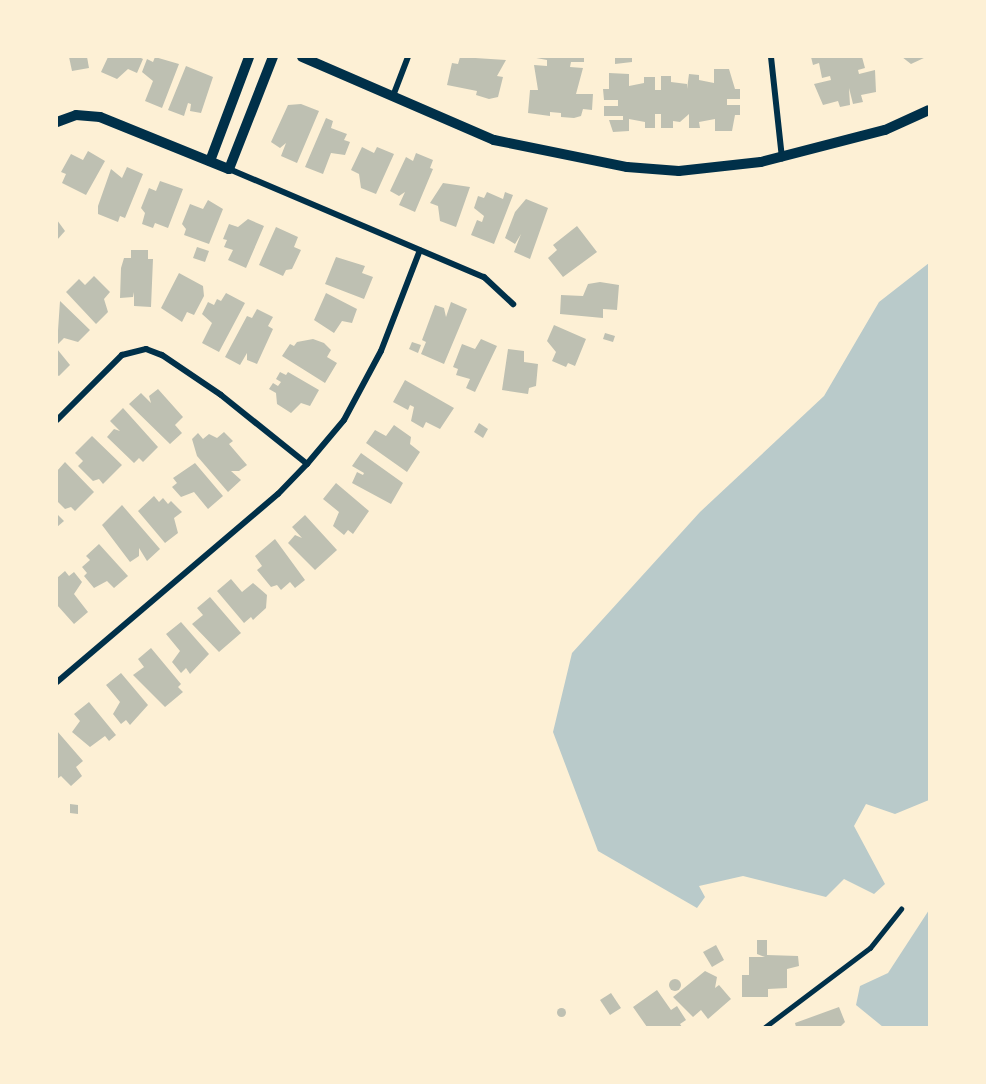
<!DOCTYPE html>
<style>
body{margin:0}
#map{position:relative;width:986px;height:1084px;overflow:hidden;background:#fdf0d5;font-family:Georgia,serif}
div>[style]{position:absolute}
.green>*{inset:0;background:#b9caca}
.building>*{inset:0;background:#bec0b2}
.round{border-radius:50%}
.service>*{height:4.5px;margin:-2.25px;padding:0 2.25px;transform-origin:2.25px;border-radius:2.25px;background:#003049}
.minor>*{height:6px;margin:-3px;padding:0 3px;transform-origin:3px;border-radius:3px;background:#003049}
.tertiary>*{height:10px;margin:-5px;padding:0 5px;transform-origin:5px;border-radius:5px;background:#003049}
span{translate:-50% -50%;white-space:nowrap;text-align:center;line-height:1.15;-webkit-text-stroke:6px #fdf0d5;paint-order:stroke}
.frame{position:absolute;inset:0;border:58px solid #fdf0d5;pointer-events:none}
</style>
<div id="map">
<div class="green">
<div style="clip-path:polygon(929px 263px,929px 800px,895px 814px,866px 804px,854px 826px,885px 884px,874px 894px,844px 879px,826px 897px,743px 876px,699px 886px,705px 897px,697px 908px,598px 851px,553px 732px,572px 653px,700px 512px,824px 396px,879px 302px)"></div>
<div style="clip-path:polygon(929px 910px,929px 1027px,883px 1027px,856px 1005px,860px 986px,888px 973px)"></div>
</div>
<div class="building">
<div style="clip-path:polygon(69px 57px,87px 57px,89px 68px,72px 71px)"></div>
<div style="clip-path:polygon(108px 57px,139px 57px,143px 59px,137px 73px,128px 69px,117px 79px,101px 72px)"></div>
<div style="clip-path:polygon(155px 57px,179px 64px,162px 108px,145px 101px,153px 81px,142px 72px,147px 59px,153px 62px)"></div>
<div style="clip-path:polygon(460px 57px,506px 60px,497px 76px,503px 77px,498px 97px,489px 99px,476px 95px,477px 91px,447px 85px,452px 63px,458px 64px)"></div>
<div style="clip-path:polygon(531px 57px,584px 57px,584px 62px,571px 62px,570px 67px,583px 68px,576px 94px,593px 94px,592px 110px,583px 109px,581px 116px,574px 118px,561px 117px,561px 113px,550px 112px,550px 116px,528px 113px,530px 90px,538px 90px,534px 65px,547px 66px,547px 60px)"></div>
<div style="clip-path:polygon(615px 57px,632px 57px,632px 62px,615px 64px)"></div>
<div style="clip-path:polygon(811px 57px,862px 57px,865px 68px,858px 70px,859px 74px,875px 70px,876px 92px,861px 95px,863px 102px,853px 104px,849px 88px,850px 105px,840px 107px,838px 101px,823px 105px,814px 84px,831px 80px,830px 76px,822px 78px,819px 63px,813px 65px)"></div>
<div style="clip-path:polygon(902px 57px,926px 57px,911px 64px)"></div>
<div style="clip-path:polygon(186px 66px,213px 77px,201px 113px,190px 111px,191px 104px,188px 103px,184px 116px,168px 110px)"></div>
<div style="clip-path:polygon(714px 69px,729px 69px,735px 89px,740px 89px,740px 99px,727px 99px,727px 105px,740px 105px,740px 115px,735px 115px,732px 131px,715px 131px,715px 119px,699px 122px,700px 128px,689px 128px,689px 114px,680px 122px,673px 121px,673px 128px,661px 128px,661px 114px,655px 114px,655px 128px,645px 128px,645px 122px,629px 119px,629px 131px,613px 132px,609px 120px,623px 120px,623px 116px,604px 116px,604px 106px,618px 106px,618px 100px,604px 100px,603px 89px,609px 89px,609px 73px,629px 74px,629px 86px,644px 83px,644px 77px,655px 77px,655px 90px,661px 90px,661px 76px,671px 76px,671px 82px,687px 84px,687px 89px,689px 74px,699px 75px,699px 80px,714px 83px)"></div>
<div style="clip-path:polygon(301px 104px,319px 111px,297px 163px,281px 156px,286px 143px,280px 148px,271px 142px,288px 105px)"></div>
<div style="clip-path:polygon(326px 118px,333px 121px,331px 128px,347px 134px,344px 140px,350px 142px,345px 155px,331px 153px,323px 174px,305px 167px)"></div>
<div style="clip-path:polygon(362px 147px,374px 153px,377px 147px,394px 154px,376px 194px,361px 188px,359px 174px,351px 170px)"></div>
<div style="clip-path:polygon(88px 151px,105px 161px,86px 195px,62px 183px,66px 174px,61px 172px,71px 154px,83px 160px)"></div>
<div style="clip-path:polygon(416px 153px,433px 160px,430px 168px,433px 169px,415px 212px,399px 205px,405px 192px,399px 196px,390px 191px,406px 157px,413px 161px)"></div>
<div style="clip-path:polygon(127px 167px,143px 174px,125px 218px,120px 216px,118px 222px,98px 214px,98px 206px,111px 169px,122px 178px)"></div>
<div style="clip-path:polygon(160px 181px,183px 189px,168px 228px,155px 223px,153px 228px,142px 224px,145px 213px,141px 208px,149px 188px,156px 191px)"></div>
<div style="clip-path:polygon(443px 183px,470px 187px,456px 227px,440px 221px,438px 206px,430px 203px)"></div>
<div style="clip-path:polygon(487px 192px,503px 199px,505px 192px,513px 195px,494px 244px,471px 235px,477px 220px,482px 222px,484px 216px,474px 208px,478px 196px,484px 198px)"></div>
<div style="clip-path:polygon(526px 199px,548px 208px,530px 259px,514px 252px,521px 234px,515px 244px,505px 238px,515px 212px)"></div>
<div style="clip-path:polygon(208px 200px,223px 209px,209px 244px,184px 235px,186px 229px,182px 224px,190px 204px,203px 209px)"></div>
<div style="clip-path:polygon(248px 219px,264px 226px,246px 268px,228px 260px,233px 250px,224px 247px,227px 240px,223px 239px,229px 224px,238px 227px)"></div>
<div style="clip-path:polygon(57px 220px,65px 231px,57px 240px)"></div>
<div style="clip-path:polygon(577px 226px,597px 252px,563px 277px,548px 258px,557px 250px,553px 245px)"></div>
<div style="clip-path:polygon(276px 227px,298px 237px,294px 247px,301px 250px,292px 269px,286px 270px,283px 276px,259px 265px)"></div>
<div style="clip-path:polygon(197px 247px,209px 251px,205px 262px,193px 258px)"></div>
<div style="clip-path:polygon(131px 250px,148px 250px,148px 259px,153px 259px,151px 307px,134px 306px,134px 292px,133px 297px,120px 298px,121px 268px,124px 258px,131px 258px)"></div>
<div style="clip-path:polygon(336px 257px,365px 266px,362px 273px,373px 277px,364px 299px,325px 284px)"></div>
<div style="clip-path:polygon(179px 273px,203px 286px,204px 296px,194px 315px,187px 312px,182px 322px,161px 308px)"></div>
<div style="clip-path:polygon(94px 276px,110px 292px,104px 299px,108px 312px,96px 324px,66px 292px,79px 279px,85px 285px)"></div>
<div style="clip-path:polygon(600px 282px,619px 285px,617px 310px,603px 309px,603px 318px,560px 314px,561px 295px,583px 296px,588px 284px)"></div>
<div style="clip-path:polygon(226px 293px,245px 303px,219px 352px,202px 343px,212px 323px,202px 314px,208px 302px,214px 305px,217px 299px,221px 301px)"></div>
<div style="clip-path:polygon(326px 293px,357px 309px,352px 323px,342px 321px,334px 333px,314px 320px)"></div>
<div style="clip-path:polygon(60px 301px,90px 330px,78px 342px,64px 338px,57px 345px)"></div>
<div style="clip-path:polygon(451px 302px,467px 309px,444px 364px,421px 354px,426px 342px,422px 340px,435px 305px,444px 308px,446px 317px)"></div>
<div style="clip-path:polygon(257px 309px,273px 317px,268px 326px,273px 329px,257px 364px,247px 360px,247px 353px,240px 365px,225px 357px,247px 316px,252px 318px)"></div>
<div style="clip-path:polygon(554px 325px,586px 339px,575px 366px,568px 363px,566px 367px,552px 361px,556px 352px,547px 341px)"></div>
<div style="clip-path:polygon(605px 333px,615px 336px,613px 342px,603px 339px)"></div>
<div style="clip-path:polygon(313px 339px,324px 343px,331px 350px,327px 357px,337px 363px,325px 383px,282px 356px,290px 344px,294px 346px,297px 342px)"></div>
<div style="clip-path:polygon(481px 339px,497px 346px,475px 392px,466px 388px,470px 379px,456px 375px,458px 369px,453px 367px,462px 344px,475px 349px)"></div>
<div style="clip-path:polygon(412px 342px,421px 345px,418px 353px,409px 349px)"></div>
<div style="clip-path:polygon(57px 349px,70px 365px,59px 376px,57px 375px)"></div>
<div style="clip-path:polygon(508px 349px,524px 351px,524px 362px,538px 364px,536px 386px,529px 388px,528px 394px,502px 390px)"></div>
<div style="clip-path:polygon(280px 372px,286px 375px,288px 372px,319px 390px,310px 406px,301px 403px,291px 413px,277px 404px,276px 393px,269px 389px,273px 383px,278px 386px,281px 382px,276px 379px)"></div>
<div style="clip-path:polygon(405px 380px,454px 408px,440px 429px,426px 422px,423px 428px,411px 421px,414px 407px,410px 405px,408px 410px,393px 402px)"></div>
<div style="clip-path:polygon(158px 389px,183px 417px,175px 425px,182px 433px,170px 444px,129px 404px,141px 393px,151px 403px,149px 396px)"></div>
<div style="clip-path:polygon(123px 408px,158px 447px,143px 462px,139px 458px,134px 463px,107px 437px,114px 429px,120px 431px,110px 421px)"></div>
<div style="clip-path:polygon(479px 423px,488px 429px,483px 438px,474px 432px)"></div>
<div style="clip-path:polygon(394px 425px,411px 437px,410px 444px,420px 452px,407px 472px,366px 443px,375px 430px,386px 436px)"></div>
<div style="clip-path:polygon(224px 432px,233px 441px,229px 444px,247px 465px,239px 471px,231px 471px,241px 480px,228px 492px,197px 456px,192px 439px,198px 433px,203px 439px,209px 434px,217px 438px)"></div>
<div style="clip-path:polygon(92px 436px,122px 465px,103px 484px,99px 479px,93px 481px,78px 466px,83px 461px,75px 453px)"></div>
<div style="clip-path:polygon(361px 453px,403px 483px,391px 504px,352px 483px,357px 472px,363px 475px,364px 473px,352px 466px)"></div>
<div style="clip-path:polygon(65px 462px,94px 492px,75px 511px,71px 507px,65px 509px,57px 501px,57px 471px)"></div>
<div style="clip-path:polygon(195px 463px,223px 496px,208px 509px,194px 492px,181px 497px,172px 487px,177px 483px,173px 478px)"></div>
<div style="clip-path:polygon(336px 483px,369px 511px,353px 534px,348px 530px,344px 535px,333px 526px,339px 512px,323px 499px)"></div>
<div style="clip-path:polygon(154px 496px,159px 502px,163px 498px,168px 504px,171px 501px,182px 512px,174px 518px,178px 533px,165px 543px,138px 511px)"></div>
<div style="clip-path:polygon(122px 505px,160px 549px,147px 561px,139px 548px,139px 556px,130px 562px,102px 525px)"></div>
<div style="clip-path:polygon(57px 514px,64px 521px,57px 527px)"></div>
<div style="clip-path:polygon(305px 515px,337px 550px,315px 570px,288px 543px,295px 535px,302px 538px,292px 527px)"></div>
<div style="clip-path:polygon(275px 539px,305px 580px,295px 588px,290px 582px,281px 590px,277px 585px,271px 587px,257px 570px,262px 566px,255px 556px)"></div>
<div style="clip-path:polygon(99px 544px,128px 576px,114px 588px,107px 581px,94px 588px,84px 576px,87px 573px,82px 567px,90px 560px,86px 556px)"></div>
<div style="clip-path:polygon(65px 571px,69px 576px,74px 572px,82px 582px,74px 594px,88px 612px,74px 624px,57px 605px,57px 578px)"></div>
<div style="clip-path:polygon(231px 579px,242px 592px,253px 583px,267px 595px,266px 608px,253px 620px,251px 617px,244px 623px,217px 591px)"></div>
<div style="clip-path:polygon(210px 597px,241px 633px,219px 652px,192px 624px,203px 615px,197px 608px)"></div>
<div style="clip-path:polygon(181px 622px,209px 654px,190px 674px,186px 668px,181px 673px,172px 662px,180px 651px,166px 634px)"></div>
<div style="clip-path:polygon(151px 648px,181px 684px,178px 687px,183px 692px,165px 707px,133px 675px,144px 667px,138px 659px)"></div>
<div style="clip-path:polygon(121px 673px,148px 705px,130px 725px,126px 720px,121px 724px,113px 714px,120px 702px,106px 685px)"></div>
<div style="clip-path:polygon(89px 702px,116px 735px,109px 741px,105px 736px,90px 747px,72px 732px,80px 721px,74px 714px)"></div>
<div style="clip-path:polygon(57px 731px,83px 761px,76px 767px,82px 776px,71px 786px,61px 776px,57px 779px)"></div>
<div style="clip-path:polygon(70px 804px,78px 805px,78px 814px,70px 813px)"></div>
<div style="clip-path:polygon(757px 940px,767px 940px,767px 955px,798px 956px,799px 966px,787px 969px,787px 988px,768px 989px,768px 997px,742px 997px,742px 975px,749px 975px,749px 957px,765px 957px,757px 954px)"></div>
<div style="clip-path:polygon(716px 945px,724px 960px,712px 967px,703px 952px)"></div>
<div style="clip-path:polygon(705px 971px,717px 977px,715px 988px,719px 985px,731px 999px,708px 1019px,701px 1010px,693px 1017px,673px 997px)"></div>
<div class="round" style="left:669px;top:979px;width:12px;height:12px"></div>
<div style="clip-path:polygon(657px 990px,671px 1010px,677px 1006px,686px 1020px,680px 1024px,682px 1027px,647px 1027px,633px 1007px)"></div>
<div style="clip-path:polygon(611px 993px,621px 1008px,610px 1015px,600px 1000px)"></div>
<div style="clip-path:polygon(839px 1007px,845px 1022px,840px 1027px,796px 1027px,795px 1023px)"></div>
<div class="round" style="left:556.5px;top:1007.5px;width:9px;height:9px"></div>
</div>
<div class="service">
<div style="left:765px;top:1027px;width:131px;rotate:-37deg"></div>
<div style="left:870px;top:948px;width:50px;rotate:-51.5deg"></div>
</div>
<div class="minor">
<div style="left:771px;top:57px;width:102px;rotate:83.8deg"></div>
<div style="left:393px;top:96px;width:42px;rotate:-69deg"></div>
<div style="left:229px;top:169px;width:277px;rotate:23deg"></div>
<div style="left:484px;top:277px;width:40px;rotate:43deg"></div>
<div style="left:57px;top:420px;width:92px;rotate:-45deg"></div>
<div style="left:122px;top:355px;width:25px;rotate:-14deg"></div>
<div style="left:146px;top:349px;width:17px;rotate:21deg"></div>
<div style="left:162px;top:355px;width:71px;rotate:34.1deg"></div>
<div style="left:221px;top:395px;width:110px;rotate:38.7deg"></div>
<div style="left:57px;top:682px;width:290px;rotate:-40.4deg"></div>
<div style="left:278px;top:494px;width:42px;rotate:-46deg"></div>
<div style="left:307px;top:464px;width:57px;rotate:-49.9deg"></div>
<div style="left:344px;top:420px;width:78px;rotate:-61.8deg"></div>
<div style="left:381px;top:351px;width:108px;rotate:-68.9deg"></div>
</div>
<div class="tertiary">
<div style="left:302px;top:57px;width:209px;rotate:23.4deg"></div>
<div style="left:494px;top:140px;width:136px;rotate:11.5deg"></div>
<div style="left:627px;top:167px;width:52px;rotate:4.4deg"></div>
<div style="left:679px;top:171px;width:82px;rotate:-6.3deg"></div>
<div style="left:761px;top:162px;width:128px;rotate:-14.5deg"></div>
<div style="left:885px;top:130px;width:48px;rotate:-24.4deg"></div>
<div style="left:57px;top:122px;width:20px;rotate:-20deg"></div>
<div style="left:76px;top:115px;width:24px;rotate:5deg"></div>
<div style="left:100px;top:117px;width:139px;rotate:22deg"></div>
<div style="left:229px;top:169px;width:120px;rotate:-68.6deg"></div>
<div style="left:210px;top:161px;width:111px;rotate:-69.4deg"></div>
</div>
<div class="frame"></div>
</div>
